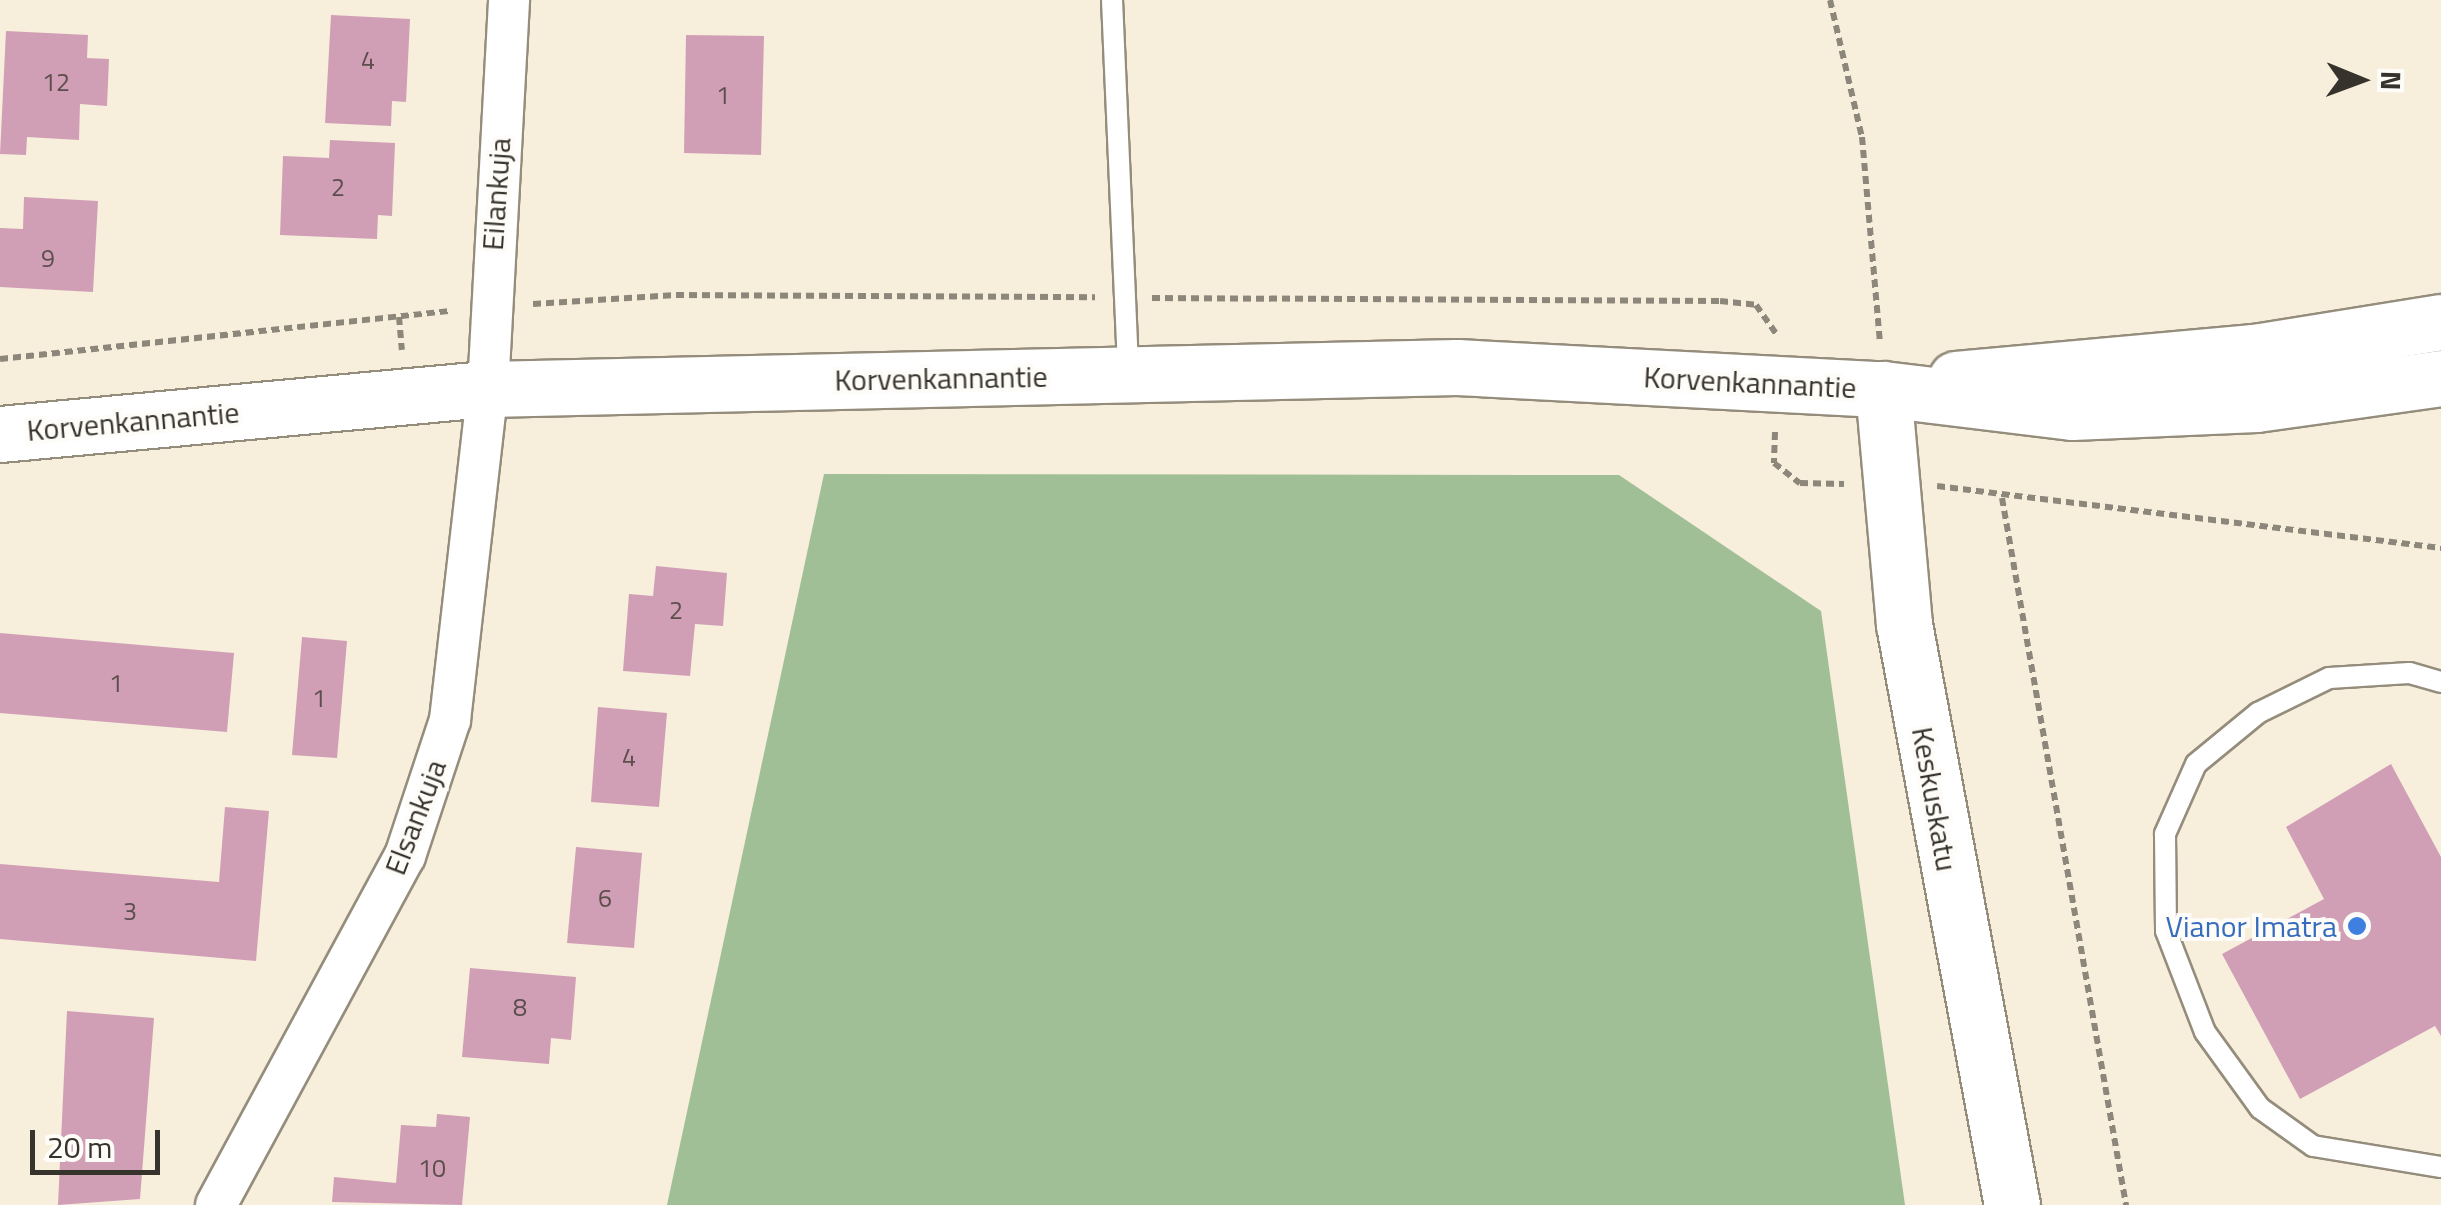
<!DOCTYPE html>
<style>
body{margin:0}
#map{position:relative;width:2441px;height:1205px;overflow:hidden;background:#f7eedc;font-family:"Titillium Web",sans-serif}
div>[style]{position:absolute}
.forest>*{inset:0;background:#a1bf96}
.building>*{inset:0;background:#d19fb5}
.path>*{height:6px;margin-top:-3px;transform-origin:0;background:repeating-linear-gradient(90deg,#8d877b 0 8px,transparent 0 13px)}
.roads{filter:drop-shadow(2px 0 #958d7c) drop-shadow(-2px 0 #958d7c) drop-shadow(0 2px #958d7c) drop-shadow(0 -2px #958d7c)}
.lane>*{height:20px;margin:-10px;padding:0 10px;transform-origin:10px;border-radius:10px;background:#fff}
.street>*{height:40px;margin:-20px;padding:0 20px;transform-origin:20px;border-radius:20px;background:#fff}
.secondary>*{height:55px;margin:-27.5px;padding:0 27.5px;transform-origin:27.5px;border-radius:27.5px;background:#fff}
.dots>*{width:28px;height:28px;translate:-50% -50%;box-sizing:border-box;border:5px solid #fefcf8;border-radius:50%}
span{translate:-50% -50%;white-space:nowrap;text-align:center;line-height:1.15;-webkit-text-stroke:8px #fefcf8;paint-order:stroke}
.number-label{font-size:25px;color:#5d4e4e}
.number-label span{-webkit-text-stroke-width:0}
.street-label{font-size:30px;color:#36332c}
.shop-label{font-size:30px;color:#366cbe}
.right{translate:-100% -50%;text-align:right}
.north{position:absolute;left:2311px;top:30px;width:100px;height:100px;-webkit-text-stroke:8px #fefcf8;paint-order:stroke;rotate:91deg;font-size:28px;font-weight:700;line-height:40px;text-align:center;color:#36332c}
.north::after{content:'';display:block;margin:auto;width:35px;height:45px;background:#36332c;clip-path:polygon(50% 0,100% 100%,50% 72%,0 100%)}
.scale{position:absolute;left:30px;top:1130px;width:130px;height:45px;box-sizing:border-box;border:5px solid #36332c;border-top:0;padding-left:12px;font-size:30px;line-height:35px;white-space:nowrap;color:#36332c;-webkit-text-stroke:8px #fefcf8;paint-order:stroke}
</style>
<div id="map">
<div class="forest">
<div style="clip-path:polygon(824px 474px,1619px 475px,1821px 611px,1905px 1205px,667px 1205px)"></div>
</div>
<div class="building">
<div style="clip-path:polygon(331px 15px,410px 19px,406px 102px,392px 101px,391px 126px,325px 123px)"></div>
<div style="clip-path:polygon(6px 31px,88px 35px,87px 58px,109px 59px,107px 106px,80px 104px,79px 140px,27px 137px,26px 155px,0 154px)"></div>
<div style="clip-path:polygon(686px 35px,764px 36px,761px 155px,684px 153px)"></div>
<div style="clip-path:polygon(330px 140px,395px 143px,392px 216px,378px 215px,377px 239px,280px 235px,283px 156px,329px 158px)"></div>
<div style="clip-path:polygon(24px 197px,98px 201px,93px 292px,0 287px,0 228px,23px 229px)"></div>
<div style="clip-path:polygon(656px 566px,727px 573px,723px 626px,695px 624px,690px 676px,623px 671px,629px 594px,653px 596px)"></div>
<div style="clip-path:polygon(0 633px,234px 653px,227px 732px,0 713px)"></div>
<div style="clip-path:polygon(302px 637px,347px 641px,337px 758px,292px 755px)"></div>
<div style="clip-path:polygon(598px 707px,667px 713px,659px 807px,591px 802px)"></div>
<div style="clip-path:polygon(2391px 764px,2441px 857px,2441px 1036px,2435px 1026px,2300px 1099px,2222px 954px,2324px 899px,2286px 827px)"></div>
<div style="clip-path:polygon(225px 807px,269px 811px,256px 961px,0 939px,0 864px,219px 882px)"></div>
<div style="clip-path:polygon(576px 847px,642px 853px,634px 948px,567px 943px)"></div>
<div style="clip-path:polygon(470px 968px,576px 977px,571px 1040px,551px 1038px,549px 1064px,462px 1057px)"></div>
<div style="clip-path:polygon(67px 1011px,154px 1018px,140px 1199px,58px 1205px)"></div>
<div style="clip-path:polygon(437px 1114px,470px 1117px,462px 1205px,332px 1202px,334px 1177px,396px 1183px,401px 1125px,436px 1127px)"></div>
</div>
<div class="path">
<div style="left:1830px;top:0;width:141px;rotate:76.9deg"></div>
<div style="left:1862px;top:137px;width:207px;rotate:85deg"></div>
<div style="left:1152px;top:298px;width:568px;rotate:0.3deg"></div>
<div style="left:1720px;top:301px;width:36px;rotate:6deg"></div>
<div style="left:1756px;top:305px;width:37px;rotate:55deg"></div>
<div style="left:533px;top:304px;width:143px;rotate:-3.6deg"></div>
<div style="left:676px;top:295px;width:419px;rotate:0.3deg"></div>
<div style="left:399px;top:317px;width:33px;rotate:85deg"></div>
<div style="left:0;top:359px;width:453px;rotate:-6.1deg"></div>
<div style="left:1775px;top:432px;width:31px;rotate:92deg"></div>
<div style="left:1774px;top:463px;width:33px;rotate:38deg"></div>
<div style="left:1800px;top:483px;width:44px;rotate:1.3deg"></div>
<div style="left:1937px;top:486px;width:508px;rotate:7.01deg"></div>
<div style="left:2002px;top:498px;width:718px;rotate:80.05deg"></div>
</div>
<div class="roads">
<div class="lane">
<div style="left:1112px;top:0;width:372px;rotate:87.5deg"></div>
<div style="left:2441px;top:682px;width:33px;rotate:-164deg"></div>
<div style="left:2409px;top:673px;width:80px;rotate:176.4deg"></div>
<div style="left:2329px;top:678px;width:79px;rotate:153.8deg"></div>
<div style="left:2258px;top:713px;width:80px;rotate:140.6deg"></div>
<div style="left:2196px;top:764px;width:77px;rotate:113.9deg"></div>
<div style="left:2165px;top:834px;width:97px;rotate:89.4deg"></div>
<div style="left:2166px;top:931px;width:108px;rotate:68.9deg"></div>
<div style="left:2205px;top:1032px;width:94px;rotate:54.1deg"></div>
<div style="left:2260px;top:1108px;width:65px;rotate:35.6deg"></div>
<div style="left:2313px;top:1146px;width:130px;rotate:9.3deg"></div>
</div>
<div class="street">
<div style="left:216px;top:1205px;width:397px;rotate:-61.6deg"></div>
<div style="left:405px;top:856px;width:143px;rotate:-71.7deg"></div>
<div style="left:450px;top:720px;width:333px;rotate:-83.5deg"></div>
<div style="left:488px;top:389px;width:390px;rotate:-86.9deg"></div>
</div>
<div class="secondary">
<div style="left:1956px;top:379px;width:299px;rotate:-5.2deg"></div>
<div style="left:2254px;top:352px;width:189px;rotate:-9.1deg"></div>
<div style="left:1883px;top:389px;width:236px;rotate:84.9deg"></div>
<div style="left:1904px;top:624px;width:591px;rotate:79.47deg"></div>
<div style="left:0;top:434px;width:490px;rotate:-5.3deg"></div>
<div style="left:488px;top:389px;width:969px;rotate:-1.3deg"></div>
<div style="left:1457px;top:367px;width:427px;rotate:3deg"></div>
<div style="left:1883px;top:389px;width:190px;rotate:6.9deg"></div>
<div style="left:2072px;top:412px;width:184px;rotate:-2.5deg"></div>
<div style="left:2256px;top:404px;width:187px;rotate:-8deg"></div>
</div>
</div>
<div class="dots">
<div style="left:2357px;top:926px;background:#3f7fe0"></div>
</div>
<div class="number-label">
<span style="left:368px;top:60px">4</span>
<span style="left:56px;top:82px">12</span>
<span style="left:723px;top:95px">1</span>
<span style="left:338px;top:187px">2</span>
<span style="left:48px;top:258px">9</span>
<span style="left:676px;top:610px">2</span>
<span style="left:116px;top:683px">1</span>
<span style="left:319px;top:698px">1</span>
<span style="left:629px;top:757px">4</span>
<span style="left:605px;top:898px">6</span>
<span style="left:130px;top:911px">3</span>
<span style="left:520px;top:1007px">8</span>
<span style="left:432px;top:1168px">10</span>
</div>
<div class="street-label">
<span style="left:496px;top:194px;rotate:-86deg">Eilankuja</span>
<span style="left:941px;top:378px;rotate:-1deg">Korvenkannantie</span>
<span style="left:1750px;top:382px;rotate:3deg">Korvenkannantie</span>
<span style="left:133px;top:421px;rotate:-5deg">Korvenkannantie</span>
<span style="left:1935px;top:799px;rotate:80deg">Keskuskatu</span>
<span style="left:415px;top:817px;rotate:-69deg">Elsankuja</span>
</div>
<div class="shop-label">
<span class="right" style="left:2337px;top:926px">Vianor Imatra</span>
</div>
<div class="north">N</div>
<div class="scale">20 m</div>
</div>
